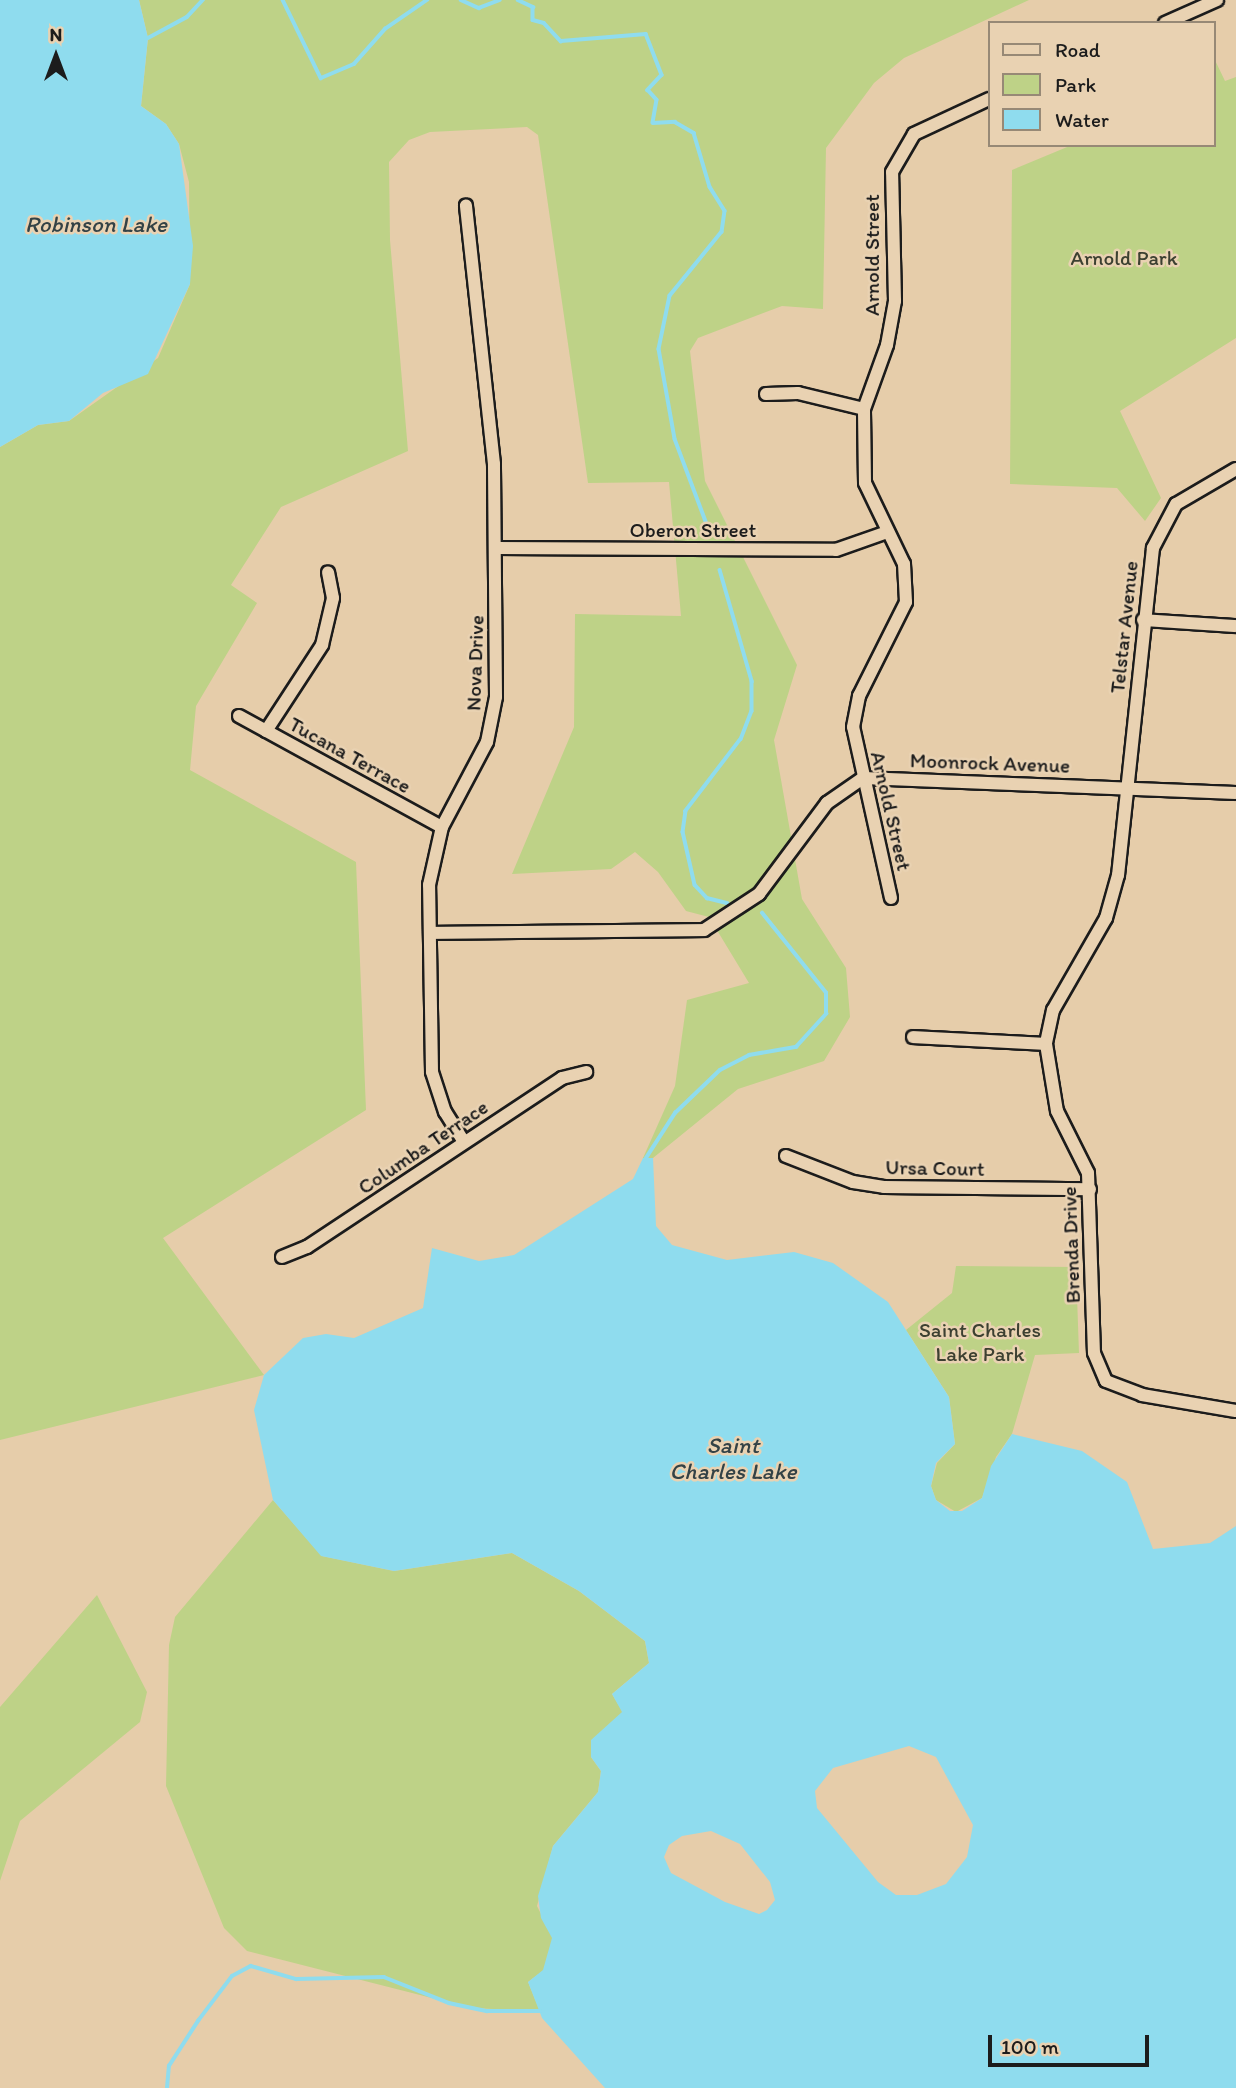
<!DOCTYPE html>
<style>
body{margin:0}
#map{position:relative;width:1236px;height:2088px;overflow:hidden;background:#e6cdaa;font-family:Itim,sans-serif}
div>[style]{position:absolute}
.green>*{inset:0;background:#bed287}
.water>*{inset:0;background:#8fdcee}
.stream>*{height:3.5px;margin:-1.75px;padding:0 1.75px;transform-origin:1.75px;border-radius:1.75px;background:#8fdcee}
.roads{filter:drop-shadow(2px 0 #1c1c1c) drop-shadow(-2px 0 #1c1c1c) drop-shadow(0 2px #1c1c1c) drop-shadow(0 -2px #1c1c1c)}
.minor>*{height:12px;margin:-6px;padding:0 6px;transform-origin:6px;border-radius:6px;background:#e9d2b2}
span{translate:-50% -50%;white-space:nowrap;text-align:center;line-height:1.15;-webkit-text-stroke:5px #e9d2b2;paint-order:stroke}
.street-label{font-size:21px;color:#1c1c1c}
.park-label{font-size:21px;color:#3c4031}
.water-label{font-size:23px;color:#334246;font-style:italic}
.legend{position:absolute;left:988px;top:21px;width:228px;height:126px;box-sizing:border-box;background:#e9d2b2;border:2px solid #978976;margin:0;padding:9px 12px;list-style:none;font-size:21px;color:#1c1c1c}
.legend li{display:flex;align-items:center;gap:14px;height:35px}
.legend b{width:35px;border:2px solid #978976}
.north{position:absolute;left:21px;top:21px;width:70px;height:70px;-webkit-text-stroke:5px #e9d2b2;paint-order:stroke;rotate:0deg;font-size:19px;font-weight:700;line-height:28px;text-align:center;color:#1c1c1c}
.north::after{content:'';display:block;margin:auto;width:24px;height:32px;background:#1c1c1c;clip-path:polygon(50% 0,100% 100%,50% 72%,0 100%)}
.scale{position:absolute;left:988px;top:2035px;width:161px;height:32px;box-sizing:border-box;border:4px solid #1c1c1c;border-top:0;padding-left:9px;font-size:21px;line-height:24px;white-space:nowrap;color:#1c1c1c;-webkit-text-stroke:5px #e9d2b2;paint-order:stroke}
</style>
<div id="map">
<div class="green">
<div style="clip-path:polygon(139px 0,1029px 0,904px 58px,874px 83px,826px 148px,823px 309px,782px 306px,698px 338px,690px 351px,705px 481px,797px 665px,774px 740px,802px 899px,846px 968px,850px 1017px,824px 1061px,738px 1089px,653px 1158px,643px 1158px,675px 1086px,687px 1000px,749px 983px,709px 917px,686px 911px,658px 872px,635px 852px,611px 869px,512px 874px,574px 727px,575px 614px,681px 616px,669px 482px,588px 483px,538px 135px,527px 127px,430px 132px,409px 140px,389px 162px,390px 240px,408px 451px,281px 507px,231px 585px,257px 603px,196px 706px,190px 770px,356px 862px,366px 1110px,163px 1238px,264px 1375px,0 1440px,0 447px,38px 425px,69px 421px,158px 358px,190px 284px,189px 182px,179px 144px,166px 124px,141px 106px,148px 38px)"></div>
<div style="clip-path:polygon(1213px 56px,1225px 81px,1236px 77px,1236px 338px,1120px 411px,1161px 498px,1145px 521px,1117px 488px,1010px 484px,1012px 170px,1072px 145px,1213px 145px)"></div>
<div style="clip-path:polygon(956px 1266px,1076px 1267px,1079px 1353px,1035px 1355px,1012px 1434px,996px 1457px,982px 1498px,956px 1512px,936px 1500px,931px 1486px,937px 1463px,955px 1444px,949px 1397px,906px 1330px,952px 1293px)"></div>
<div style="clip-path:polygon(273px 1500px,322px 1556px,394px 1571px,512px 1553px,579px 1591px,645px 1641px,649px 1663px,612px 1694px,623px 1712px,591px 1757px,601px 1771px,598px 1792px,553px 1846px,537px 1906px,553px 1938px,544px 1970px,528px 1982px,540px 2011px,471px 2008px,247px 1951px,224px 1928px,166px 1786px,169px 1645px,175px 1617px)"></div>
<div style="clip-path:polygon(97px 1595px,147px 1692px,140px 1722px,20px 1821px,0 1881px,0 1707px)"></div>
</div>
<div class="water">
<div style="clip-path:polygon(0 0,139px 0,148px 38px,141px 106px,166px 124px,179px 144px,193px 246px,190px 284px,148px 374px,103px 393px,69px 421px,38px 425px,0 447px)"></div>
<div style="clip-path:polygon(evenodd,643px 1158px,653px 1158px,656px 1226px,672px 1245px,727px 1260px,794px 1252px,833px 1263px,888px 1302px,949px 1397px,955px 1444px,936px 1463px,931px 1486px,936px 1500px,950px 1511px,962px 1511px,982px 1498px,991px 1466px,1012px 1434px,1082px 1451px,1127px 1482px,1153px 1549px,1210px 1543px,1236px 1526px,1236px 2088px,605px 2088px,542px 2018px,528px 1982px,543px 1970px,552px 1938px,541px 1918px,538px 1896px,553px 1846px,598px 1792px,601px 1771px,591px 1757px,591px 1740px,622px 1712px,612px 1694px,649px 1663px,645px 1641px,579px 1591px,512px 1553px,394px 1571px,321px 1556px,273px 1500px,254px 1410px,264px 1375px,303px 1338px,326px 1334px,354px 1338px,423px 1308px,432px 1248px,479px 1261px,514px 1255px,633px 1179px,643px 1158px,909px 1746px,936px 1757px,973px 1825px,967px 1857px,946px 1884px,917px 1895px,896px 1895px,878px 1882px,817px 1808px,815px 1791px,833px 1768px,909px 1746px,643px 1158px,711px 1831px,740px 1844px,770px 1882px,775px 1900px,767px 1910px,759px 1914px,725px 1902px,671px 1873px,664px 1857px,669px 1845px,682px 1836px,711px 1831px)"></div>
</div>
<div class="stream">
<div style="left:283px;top:0;width:87px;rotate:64deg"></div>
<div style="left:321px;top:78px;width:36px;rotate:-23deg"></div>
<div style="left:354px;top:64px;width:47px;rotate:-48.5deg"></div>
<div style="left:385px;top:29px;width:51px;rotate:-34.6deg"></div>
<div style="left:461px;top:0;width:20px;rotate:24deg"></div>
<div style="left:479px;top:8px;width:22px;rotate:-21deg"></div>
<div style="left:518px;top:0;width:17px;rotate:25deg"></div>
<div style="left:533px;top:7px;width:13px;rotate:90deg"></div>
<div style="left:533px;top:20px;width:11px;rotate:15deg"></div>
<div style="left:544px;top:23px;width:25px;rotate:47deg"></div>
<div style="left:561px;top:41px;width:85px;rotate:-4.7deg"></div>
<div style="left:646px;top:34px;width:44px;rotate:68.7deg"></div>
<div style="left:662px;top:75px;width:21px;rotate:133deg"></div>
<div style="left:648px;top:90px;width:13px;rotate:48deg"></div>
<div style="left:657px;top:100px;width:23px;rotate:100deg"></div>
<div style="left:653px;top:123px;width:22px;rotate:-3deg"></div>
<div style="left:675px;top:122px;width:22px;rotate:30deg"></div>
<div style="left:694px;top:133px;width:56px;rotate:73.5deg"></div>
<div style="left:710px;top:187px;width:28px;rotate:58deg"></div>
<div style="left:725px;top:211px;width:21px;rotate:98deg"></div>
<div style="left:722px;top:232px;width:82px;rotate:129.1deg"></div>
<div style="left:670px;top:296px;width:54px;rotate:101.7deg"></div>
<div style="left:659px;top:349px;width:91px;rotate:79.9deg"></div>
<div style="left:675px;top:439px;width:99px;rotate:69.4deg"></div>
<div style="left:148px;top:38px;width:44px;rotate:-28.3deg"></div>
<div style="left:187px;top:17px;width:23px;rotate:-47deg"></div>
<div style="left:720px;top:570px;width:116px;rotate:73.9deg"></div>
<div style="left:752px;top:681px;width:30px;rotate:90deg"></div>
<div style="left:752px;top:711px;width:30px;rotate:111deg"></div>
<div style="left:741px;top:739px;width:91px;rotate:127.4deg"></div>
<div style="left:686px;top:811px;width:21px;rotate:98deg"></div>
<div style="left:683px;top:832px;width:54px;rotate:77.2deg"></div>
<div style="left:695px;top:885px;width:18px;rotate:47deg"></div>
<div style="left:707px;top:898px;width:21px;rotate:14deg"></div>
<div style="left:646px;top:1158px;width:54px;rotate:-57.2deg"></div>
<div style="left:675px;top:1113px;width:62px;rotate:-43.7deg"></div>
<div style="left:720px;top:1070px;width:33px;rotate:-27deg"></div>
<div style="left:749px;top:1055px;width:48px;rotate:-9.7deg"></div>
<div style="left:796px;top:1047px;width:45px;rotate:-47.7deg"></div>
<div style="left:826px;top:1014px;width:21px;rotate:-90deg"></div>
<div style="left:826px;top:993px;width:102px;rotate:-128.7deg"></div>
<div style="left:167px;top:2088px;width:22px;rotate:-85deg"></div>
<div style="left:169px;top:2066px;width:54px;rotate:-57.2deg"></div>
<div style="left:198px;top:2021px;width:56px;rotate:-52.9deg"></div>
<div style="left:232px;top:1976px;width:21px;rotate:-28deg"></div>
<div style="left:251px;top:1966px;width:47px;rotate:16.1deg"></div>
<div style="left:296px;top:1979px;width:88px;rotate:-1.3deg"></div>
<div style="left:384px;top:1977px;width:70px;rotate:21.8deg"></div>
<div style="left:449px;top:2003px;width:39px;rotate:12deg"></div>
<div style="left:487px;top:2011px;width:53px"></div>
</div>
<div class="roads">
<div class="minor">
<div style="left:1165px;top:23px;width:57px;rotate:-23.9deg"></div>
<div style="left:766px;top:394px;width:32px;rotate:-2deg"></div>
<div style="left:798px;top:393px;width:68px;rotate:13.6deg"></div>
<div style="left:1236px;top:469px;width:69px;rotate:149.7deg"></div>
<div style="left:1176px;top:504px;width:50px;rotate:117.6deg"></div>
<div style="left:1153px;top:548px;width:329px;rotate:96.1deg"></div>
<div style="left:1118px;top:875px;width:45px;rotate:105.6deg"></div>
<div style="left:1106px;top:918px;width:106px;rotate:119.9deg"></div>
<div style="left:1053px;top:1010px;width:35px;rotate:102deg"></div>
<div style="left:1046px;top:1044px;width:68px;rotate:80.7deg"></div>
<div style="left:1057px;top:1111px;width:69px;rotate:63.4deg"></div>
<div style="left:1088px;top:1173px;width:180px;rotate:88.1deg"></div>
<div style="left:1094px;top:1353px;width:30px;rotate:67deg"></div>
<div style="left:1106px;top:1381px;width:39px;rotate:21deg"></div>
<div style="left:1142px;top:1395px;width:95px;rotate:9.7deg"></div>
<div style="left:496px;top:548px;width:340px;rotate:0.3deg"></div>
<div style="left:836px;top:550px;width:54px;rotate:-19.4deg"></div>
<div style="left:1143px;top:620px;width:93px;rotate:3.7deg"></div>
<div style="left:239px;top:716px;width:231px;rotate:28.7deg"></div>
<div style="left:266px;top:731px;width:103px;rotate:-56.9deg"></div>
<div style="left:322px;top:645px;width:48px;rotate:-76.8deg"></div>
<div style="left:333px;top:598px;width:26px;rotate:-101deg"></div>
<div style="left:891px;top:898px;width:175px;rotate:-102.5deg"></div>
<div style="left:853px;top:727px;width:32px;rotate:-79deg"></div>
<div style="left:859px;top:696px;width:105px;rotate:-63.4deg"></div>
<div style="left:906px;top:602px;width:38px;rotate:-93deg"></div>
<div style="left:904px;top:564px;width:90px;rotate:-115.7deg"></div>
<div style="left:865px;top:483px;width:74px;rotate:-90.8deg"></div>
<div style="left:864px;top:409px;width:68px;rotate:-70.2deg"></div>
<div style="left:887px;top:345px;width:45px;rotate:-79.7deg"></div>
<div style="left:895px;top:301px;width:129px;rotate:-91.3deg"></div>
<div style="left:892px;top:172px;width:44px;rotate:-59.9deg"></div>
<div style="left:914px;top:134px;width:83px;rotate:-25deg"></div>
<div style="left:430px;top:933px;width:274px;rotate:-0.6deg"></div>
<div style="left:704px;top:930px;width:66px;rotate:-33.2deg"></div>
<div style="left:759px;top:894px;width:114px;rotate:-53.2deg"></div>
<div style="left:827px;top:803px;width:44px;rotate:-34.8deg"></div>
<div style="left:863px;top:778px;width:373px;rotate:2.3deg"></div>
<div style="left:913px;top:1037px;width:133px;rotate:3deg"></div>
<div style="left:464px;top:1142px;width:36px;rotate:-122deg"></div>
<div style="left:445px;top:1112px;width:42px;rotate:-108deg"></div>
<div style="left:432px;top:1072px;width:187px;rotate:-90.9deg"></div>
<div style="left:429px;top:885px;width:59px;rotate:-77.4deg"></div>
<div style="left:442px;top:827px;width:96px;rotate:-62.1deg"></div>
<div style="left:487px;top:742px;width:46px;rotate:-78.7deg"></div>
<div style="left:496px;top:697px;width:233px;rotate:-90.5deg"></div>
<div style="left:494px;top:464px;width:260px;rotate:-96.2deg"></div>
<div style="left:786px;top:1156px;width:72px;rotate:21.2deg"></div>
<div style="left:853px;top:1182px;width:31px;rotate:9deg"></div>
<div style="left:884px;top:1187px;width:206px;rotate:0.6deg"></div>
<div style="left:282px;top:1257px;width:27px;rotate:-22deg"></div>
<div style="left:307px;top:1247px;width:306px;rotate:-33.5deg"></div>
<div style="left:562px;top:1078px;width:25px;rotate:-14deg"></div>
</div>
</div>
<div class="street-label">
<span style="left:872px;top:255px;rotate:-90deg">Arnold Street</span>
<span style="left:693px;top:530px">Oberon Street</span>
<span style="left:1124px;top:627px;rotate:-84deg">Telstar Avenue</span>
<span style="left:475px;top:663px;rotate:-88deg">Nova Drive</span>
<span style="left:350px;top:755px;rotate:29deg">Tucana Terrace</span>
<span style="left:990px;top:763px;rotate:2deg">Moonrock Avenue</span>
<span style="left:891px;top:811px;rotate:77deg">Arnold Street</span>
<span style="left:423px;top:1147px;rotate:-34deg">Columba Terrace</span>
<span style="left:935px;top:1168px;rotate:1deg">Ursa Court</span>
<span style="left:1071px;top:1245px;rotate:-92deg">Brenda Drive</span>
</div>
<div class="park-label">
<span style="left:1124px;top:258px">Arnold Park</span>
<span style="left:980px;top:1342px">Saint Charles<br>Lake Park</span>
</div>
<div class="water-label">
<span style="left:96px;top:224px">Robinson Lake</span>
<span style="left:733px;top:1458px">Saint<br>Charles Lake</span>
</div>
<ul class="legend">
<li><b style="height:9px;background:#e9d2b2"></b>Road</li>
<li><b style="height:19px;background:#bed287"></b>Park</li>
<li><b style="height:19px;background:#8fdcee"></b>Water</li>
</ul>
<div class="north">N</div>
<div class="scale">100 m</div>
</div>
